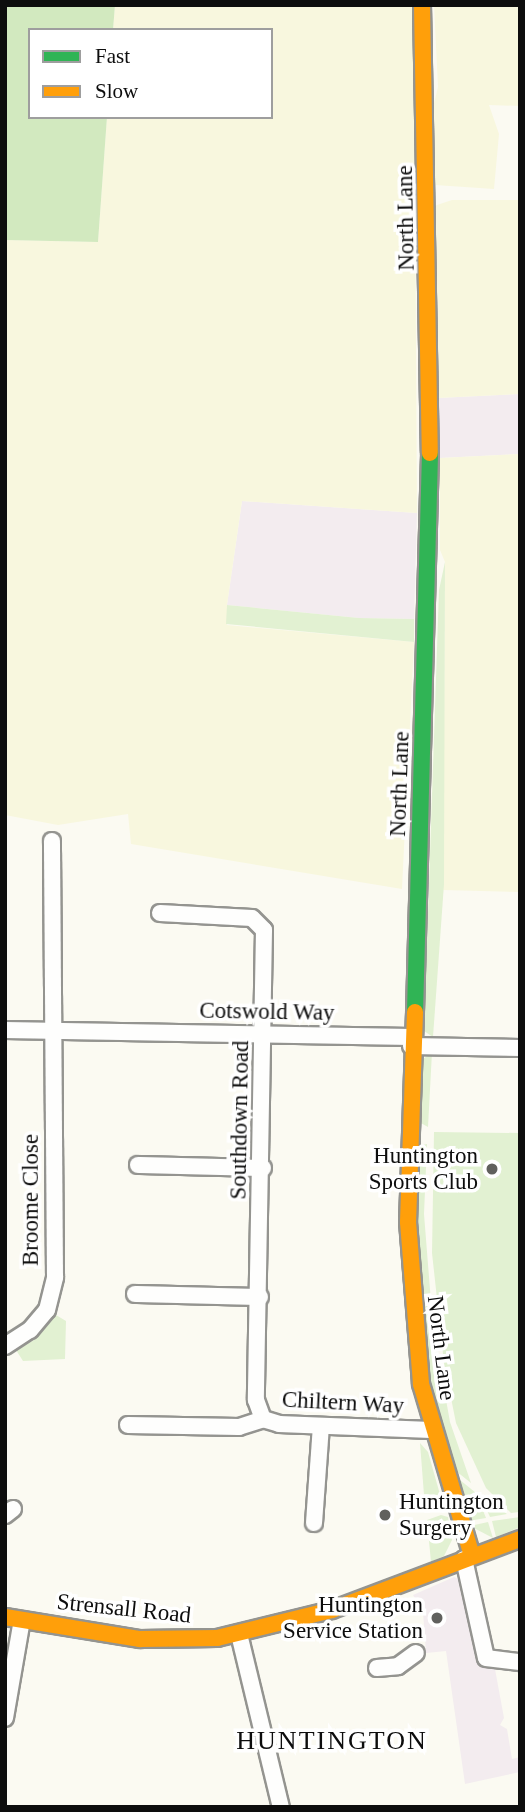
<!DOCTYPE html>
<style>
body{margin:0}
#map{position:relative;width:525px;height:1812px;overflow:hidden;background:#fbfaf2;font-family:"Times New Roman",serif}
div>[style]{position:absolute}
.industrial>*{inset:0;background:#f3ecef}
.farmland>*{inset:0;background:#f8f7de}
.green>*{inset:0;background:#e2f1d2}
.forest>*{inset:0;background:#d2e9bf}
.roads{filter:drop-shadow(2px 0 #949490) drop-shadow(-2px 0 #949490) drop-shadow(0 2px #949490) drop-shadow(0 -2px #949490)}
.street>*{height:16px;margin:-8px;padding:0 8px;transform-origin:8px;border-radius:8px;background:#fefefd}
.fast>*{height:16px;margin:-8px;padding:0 8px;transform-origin:8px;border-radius:8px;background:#30b455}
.slow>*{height:16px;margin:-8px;padding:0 8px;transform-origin:8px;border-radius:8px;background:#ff9f0a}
.dots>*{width:19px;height:19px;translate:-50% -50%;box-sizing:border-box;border:4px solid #fff;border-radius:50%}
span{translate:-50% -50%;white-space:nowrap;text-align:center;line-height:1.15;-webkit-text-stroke:7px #fff;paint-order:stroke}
.street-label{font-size:23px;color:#0d0d0d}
.poi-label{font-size:23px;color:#0d0d0d}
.right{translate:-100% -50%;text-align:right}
.left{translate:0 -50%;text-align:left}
.quarter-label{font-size:26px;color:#0d0d0d;letter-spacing:2px}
.frame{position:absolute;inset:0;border:7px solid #0d0d0d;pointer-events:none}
.legend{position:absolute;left:28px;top:28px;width:245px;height:91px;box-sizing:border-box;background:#fff;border:2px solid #9e9e9e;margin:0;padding:9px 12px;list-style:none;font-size:21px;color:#0d0d0d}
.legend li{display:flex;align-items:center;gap:14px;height:35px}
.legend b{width:35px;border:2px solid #9e9e9e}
</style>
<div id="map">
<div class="industrial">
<div style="clip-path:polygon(520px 394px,520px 454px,440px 458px,437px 398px)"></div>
<div style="clip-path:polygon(242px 501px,417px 513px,414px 619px,359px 618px,227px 605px)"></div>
<div style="clip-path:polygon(454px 1577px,465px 1582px,483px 1660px,495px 1669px,504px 1718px,500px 1725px,507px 1729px,512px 1759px,520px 1757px,520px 1772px,465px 1784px,446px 1651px,426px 1653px,423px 1612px,413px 1595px)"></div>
</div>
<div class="farmland">
<div style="clip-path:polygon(115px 5px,414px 5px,417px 513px,242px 501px,227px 605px,227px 625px,414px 642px,402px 889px,131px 844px,128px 814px,58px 825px,5px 815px,5px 240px,98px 242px,107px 117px,271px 117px,271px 30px,113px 30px)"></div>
<div style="clip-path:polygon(434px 5px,520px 5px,520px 106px,489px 105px,499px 134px,494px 189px,435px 185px,434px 103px,438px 87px)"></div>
<div style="clip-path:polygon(452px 200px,520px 200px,520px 394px,437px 398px,434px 206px)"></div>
<div style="clip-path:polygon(520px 454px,520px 892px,443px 890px,445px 562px,440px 550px,440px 458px)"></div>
</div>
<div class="green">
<div style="clip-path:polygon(445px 562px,444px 884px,433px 1037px,424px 1031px,439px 590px)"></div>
<div style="clip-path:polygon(227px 605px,359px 618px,414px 619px,414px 642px,226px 624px)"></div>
<div style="clip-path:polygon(432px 1052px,428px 1127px,419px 1122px,422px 1060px)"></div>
<div style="clip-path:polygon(434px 1132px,520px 1133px,519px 1512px,511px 1513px,486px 1488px,456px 1423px,444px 1363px,432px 1253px)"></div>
<div style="clip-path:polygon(427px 1144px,424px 1214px,433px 1327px,450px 1422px,471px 1483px,456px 1471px,454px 1463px,448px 1464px,433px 1414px,416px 1229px,418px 1146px)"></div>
<div style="clip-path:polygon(56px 1315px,66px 1321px,65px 1359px,23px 1361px,16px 1350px,34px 1340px)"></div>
<div style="clip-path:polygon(420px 1443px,428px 1452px,441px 1498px,425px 1508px)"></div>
<div style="clip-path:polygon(449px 1471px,476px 1493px,486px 1518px,468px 1521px)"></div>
<div style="clip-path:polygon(480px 1495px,507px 1514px,490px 1517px)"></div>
<div style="clip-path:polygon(441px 1515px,448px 1517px,452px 1540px,444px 1556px,431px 1562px,427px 1520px)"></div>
<div style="clip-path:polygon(520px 1517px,520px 1527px,496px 1537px,492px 1521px)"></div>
<div style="clip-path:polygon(488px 1522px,493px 1538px,470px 1526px)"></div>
</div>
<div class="forest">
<div style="clip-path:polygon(5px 5px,115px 5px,113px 30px,30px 30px,30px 117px,107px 117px,98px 242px,5px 240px)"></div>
</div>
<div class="roads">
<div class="street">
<div style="left:160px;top:913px;width:92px;rotate:3.1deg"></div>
<div style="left:252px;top:918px;width:17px;rotate:45deg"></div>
<div style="left:264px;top:930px;width:470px;rotate:91deg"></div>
<div style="left:256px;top:1400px;width:20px;rotate:70deg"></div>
<div style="left:5px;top:1030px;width:406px;rotate:1deg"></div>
<div style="left:411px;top:1046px;width:109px;rotate:1.1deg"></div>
<div style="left:138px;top:1165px;width:125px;rotate:1.4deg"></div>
<div style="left:135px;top:1294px;width:125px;rotate:1.4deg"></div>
<div style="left:5px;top:1346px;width:30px;rotate:-33deg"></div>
<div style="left:30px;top:1330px;width:26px;rotate:-50deg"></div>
<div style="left:47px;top:1310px;width:34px;rotate:-76deg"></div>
<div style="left:55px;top:1277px;width:436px;rotate:-90.4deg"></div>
<div style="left:128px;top:1425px;width:111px;rotate:1deg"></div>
<div style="left:239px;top:1427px;width:25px;rotate:-18deg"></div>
<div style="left:263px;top:1419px;width:17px;rotate:17deg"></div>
<div style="left:279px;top:1424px;width:152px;rotate:2.3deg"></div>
<div style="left:5px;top:1515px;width:10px;rotate:-37deg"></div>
<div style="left:314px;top:1523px;width:97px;rotate:-85.9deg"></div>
<div style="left:464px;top:1559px;width:101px;rotate:77.5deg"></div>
<div style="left:486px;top:1658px;width:34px;rotate:7deg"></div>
<div style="left:239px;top:1634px;width:178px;rotate:76.4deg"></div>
<div style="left:377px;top:1668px;width:21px;rotate:-5deg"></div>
<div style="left:398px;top:1666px;width:22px;rotate:-36deg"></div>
<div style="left:5px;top:1718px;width:99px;rotate:-80.2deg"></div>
</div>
<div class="fast">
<div style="left:415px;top:1012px;width:559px;rotate:-88.46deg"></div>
</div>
<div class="slow">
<div style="left:422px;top:5px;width:448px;rotate:89deg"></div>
<div style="left:415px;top:1012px;width:210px;rotate:91.9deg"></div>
<div style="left:408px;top:1222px;width:163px;rotate:85.4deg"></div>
<div style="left:421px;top:1384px;width:179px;rotate:73.5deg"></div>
<div style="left:5px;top:1617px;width:137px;rotate:9.3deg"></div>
<div style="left:140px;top:1639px;width:77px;rotate:-0.7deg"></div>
<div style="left:217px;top:1638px;width:118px;rotate:-13.7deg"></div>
<div style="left:332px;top:1610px;width:201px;rotate:-20.7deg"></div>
</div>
</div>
<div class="dots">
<div style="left:492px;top:1169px;background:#60605d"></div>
<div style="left:385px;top:1515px;background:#60605d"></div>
<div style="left:437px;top:1618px;background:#60605d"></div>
</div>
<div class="street-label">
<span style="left:406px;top:218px;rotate:-91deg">North Lane</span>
<span style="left:400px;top:784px;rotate:-88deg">North Lane</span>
<span style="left:267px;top:1012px;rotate:1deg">Cotswold Way</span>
<span style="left:240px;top:1120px;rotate:-89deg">Southdown Road</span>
<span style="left:31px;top:1200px;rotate:-90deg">Broome Close</span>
<span style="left:441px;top:1348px;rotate:83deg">North Lane</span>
<span style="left:343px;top:1403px;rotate:3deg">Chiltern Way</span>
<span style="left:124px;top:1609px;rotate:6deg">Strensall Road</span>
</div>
<div class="poi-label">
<span class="right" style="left:478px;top:1169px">Huntington<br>Sports Club</span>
<span class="left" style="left:399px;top:1515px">Huntington<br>Surgery</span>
<span class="right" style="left:423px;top:1618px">Huntington<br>Service Station</span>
</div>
<div class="quarter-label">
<span style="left:332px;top:1741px">HUNTINGTON</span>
</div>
<div class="frame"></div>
<ul class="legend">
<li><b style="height:9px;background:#30b455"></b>Fast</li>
<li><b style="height:9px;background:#ff9f0a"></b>Slow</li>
</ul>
</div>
